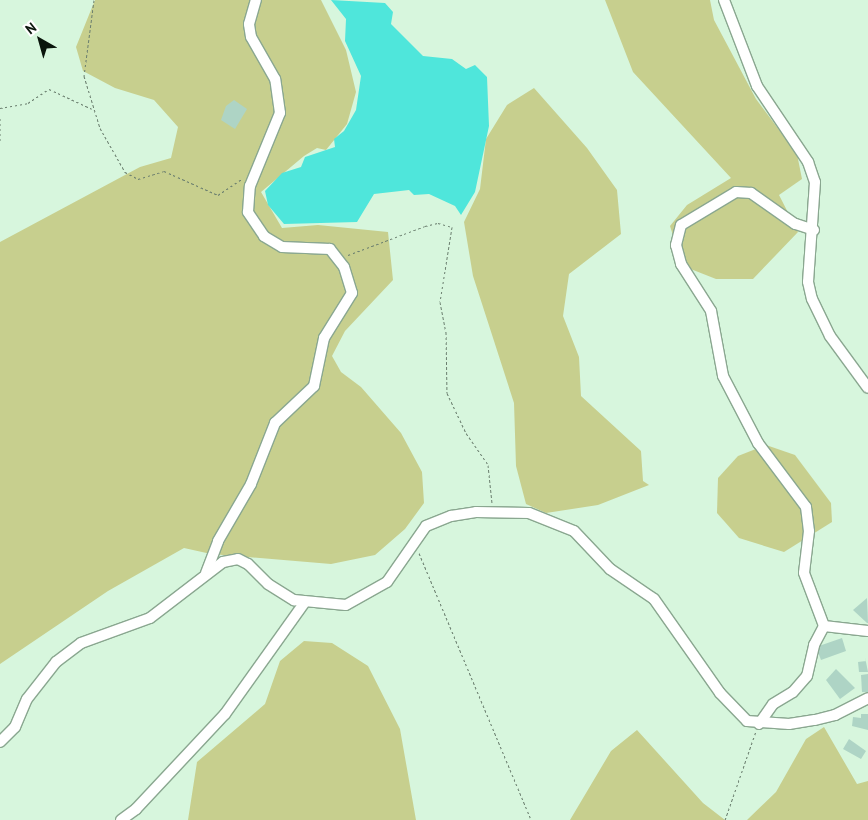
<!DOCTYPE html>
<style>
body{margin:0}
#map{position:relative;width:868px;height:820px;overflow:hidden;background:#d7f6dd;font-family:"PT Sans",sans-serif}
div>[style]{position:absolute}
.green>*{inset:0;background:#c7cf8e}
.water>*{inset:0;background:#4fe6db}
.building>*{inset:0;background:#aed4c5}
.path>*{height:1px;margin-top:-0.5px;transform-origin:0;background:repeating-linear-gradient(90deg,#6a7e6e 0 2.5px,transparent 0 5px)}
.roads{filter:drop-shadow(1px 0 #8aa790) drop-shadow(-1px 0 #8aa790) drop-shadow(0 1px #8aa790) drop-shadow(0 -1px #8aa790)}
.minor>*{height:10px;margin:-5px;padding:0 5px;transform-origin:5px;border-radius:5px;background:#fff}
span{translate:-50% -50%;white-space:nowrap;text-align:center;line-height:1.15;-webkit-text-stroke:5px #fff;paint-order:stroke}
.north{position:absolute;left:15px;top:15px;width:50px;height:50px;-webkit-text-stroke:4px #fff;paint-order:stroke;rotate:322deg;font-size:14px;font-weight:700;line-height:20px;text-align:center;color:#0a150c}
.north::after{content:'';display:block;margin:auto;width:18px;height:22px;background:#0a150c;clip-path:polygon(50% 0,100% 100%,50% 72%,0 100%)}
</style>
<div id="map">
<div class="green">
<div style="clip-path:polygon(95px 0,321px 0,346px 50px,356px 92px,347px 124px,326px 150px,317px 148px,304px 156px,261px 192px,282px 228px,318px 225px,388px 232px,393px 280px,345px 331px,332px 356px,341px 372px,361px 387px,401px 433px,422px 472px,424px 503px,405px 529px,375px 555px,331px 564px,211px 554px,184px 548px,108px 591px,0 664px,0 242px,140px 167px,171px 158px,178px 127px,154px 100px,115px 88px,83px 71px,76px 47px)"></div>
<div style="clip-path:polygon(605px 0,710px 0,714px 20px,756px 99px,797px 154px,802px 179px,779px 195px,798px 232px,753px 279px,716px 279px,683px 266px,670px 226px,687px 205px,731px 178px,633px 72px)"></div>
<div style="clip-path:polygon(534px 88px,587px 148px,617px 190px,621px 234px,569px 274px,563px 316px,579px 357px,581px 396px,641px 451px,643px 481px,649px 485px,598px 505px,546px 513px,526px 504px,516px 466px,514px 403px,473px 276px,464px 222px,480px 189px,486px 139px,507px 105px)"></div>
<div style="clip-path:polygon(766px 445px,795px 455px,831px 503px,832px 522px,784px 552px,739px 538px,717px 513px,718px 478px,738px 456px)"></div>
<div style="clip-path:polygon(304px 641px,332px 643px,368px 666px,400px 729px,416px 820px,188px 820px,197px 762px,265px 704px,280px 661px)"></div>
<div style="clip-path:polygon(824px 727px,857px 784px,868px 781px,868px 820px,747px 820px,776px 792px,806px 739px)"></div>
<div style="clip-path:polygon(637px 730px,703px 803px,725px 820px,570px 820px,611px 751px)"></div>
</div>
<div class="water">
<div style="clip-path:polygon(331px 0,385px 3px,393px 12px,391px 24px,423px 56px,452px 59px,466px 69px,475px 65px,487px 77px,489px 126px,475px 192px,461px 215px,455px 206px,429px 194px,414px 195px,409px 190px,374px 194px,357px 222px,284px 224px,268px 205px,265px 191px,282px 173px,301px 167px,305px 157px,335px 147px,334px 139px,344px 131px,356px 110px,361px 76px,345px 41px,346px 19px)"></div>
</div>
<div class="building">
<div style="clip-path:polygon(234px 100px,247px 109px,235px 129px,221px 120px,226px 106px)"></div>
<div style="clip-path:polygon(867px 598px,868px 623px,867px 623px,853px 610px)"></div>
<div style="clip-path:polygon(842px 638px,846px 651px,821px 660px,816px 647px)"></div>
<div style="clip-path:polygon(865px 657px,868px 672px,859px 672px,858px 662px,866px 661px)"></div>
<div style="clip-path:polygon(836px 669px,855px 688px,840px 699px,826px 680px)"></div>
<div style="clip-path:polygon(868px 674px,868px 692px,862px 692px,861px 675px)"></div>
<div style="clip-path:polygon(861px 714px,868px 714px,868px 730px,852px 726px,853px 717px,861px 718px)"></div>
<div style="clip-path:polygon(849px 739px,866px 751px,861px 759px,843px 749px)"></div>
</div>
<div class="path">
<div style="left:94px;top:0;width:77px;rotate:97.5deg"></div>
<div style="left:84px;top:76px;width:54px;rotate:72.9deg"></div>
<div style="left:100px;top:128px;width:51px;rotate:60.4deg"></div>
<div style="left:125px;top:172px;width:15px;rotate:28deg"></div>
<div style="left:138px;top:179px;width:27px;rotate:-17deg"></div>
<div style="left:164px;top:171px;width:59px;rotate:24deg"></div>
<div style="left:218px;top:195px;width:29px;rotate:-34deg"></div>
<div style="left:0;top:108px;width:28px;rotate:-10deg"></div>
<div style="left:28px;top:103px;width:25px;rotate:-34deg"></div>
<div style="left:49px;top:89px;width:47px;rotate:24.9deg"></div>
<div style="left:0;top:118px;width:24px;rotate:90deg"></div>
<div style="left:348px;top:255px;width:82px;rotate:-20.6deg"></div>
<div style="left:425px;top:226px;width:13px;rotate:-13deg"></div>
<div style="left:438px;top:223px;width:15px;rotate:16deg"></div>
<div style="left:452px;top:227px;width:76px;rotate:99.1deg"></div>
<div style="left:440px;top:302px;width:31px;rotate:79deg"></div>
<div style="left:446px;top:332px;width:61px;rotate:89.1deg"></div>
<div style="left:447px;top:393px;width:44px;rotate:64.6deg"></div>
<div style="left:466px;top:433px;width:39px;rotate:55deg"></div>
<div style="left:488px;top:465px;width:38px;rotate:84deg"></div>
<div style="left:419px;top:553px;width:290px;rotate:67.2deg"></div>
<div style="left:725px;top:820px;width:94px;rotate:-70.8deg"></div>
</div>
<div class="roads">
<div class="minor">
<div style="left:724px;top:0;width:92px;rotate:69deg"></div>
<div style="left:757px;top:86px;width:92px;rotate:56.1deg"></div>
<div style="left:808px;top:162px;width:21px;rotate:71deg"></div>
<div style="left:815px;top:182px;width:100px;rotate:94deg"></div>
<div style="left:808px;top:282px;width:17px;rotate:77deg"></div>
<div style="left:812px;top:299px;width:41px;rotate:64.1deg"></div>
<div style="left:830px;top:336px;width:64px;rotate:53.8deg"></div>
<div style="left:814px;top:230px;width:20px;rotate:-162deg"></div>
<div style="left:795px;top:224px;width:54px;rotate:-144.8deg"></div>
<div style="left:751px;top:193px;width:15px;rotate:-176deg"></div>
<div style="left:736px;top:192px;width:64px;rotate:149deg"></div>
<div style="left:681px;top:225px;width:21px;rotate:104deg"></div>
<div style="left:676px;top:245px;width:20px;rotate:75deg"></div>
<div style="left:681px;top:264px;width:56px;rotate:57.4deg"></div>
<div style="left:711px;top:311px;width:66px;rotate:79.5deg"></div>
<div style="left:723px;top:376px;width:76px;rotate:62.4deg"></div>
<div style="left:758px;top:443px;width:80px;rotate:53.1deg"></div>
<div style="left:806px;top:507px;width:24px;rotate:83deg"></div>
<div style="left:809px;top:531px;width:42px;rotate:96.8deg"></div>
<div style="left:804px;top:573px;width:57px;rotate:69.3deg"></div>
<div style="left:206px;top:573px;width:34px;rotate:-69deg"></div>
<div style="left:218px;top:541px;width:66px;rotate:-59.9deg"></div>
<div style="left:251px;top:484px;width:66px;rotate:-68.5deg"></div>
<div style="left:275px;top:423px;width:54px;rotate:-43.5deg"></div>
<div style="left:314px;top:386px;width:49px;rotate:-78.2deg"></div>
<div style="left:324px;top:338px;width:53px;rotate:-58.1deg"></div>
<div style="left:352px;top:293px;width:27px;rotate:-107deg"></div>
<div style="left:344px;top:267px;width:23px;rotate:-128deg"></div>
<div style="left:330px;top:249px;width:48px;rotate:-177.6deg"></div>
<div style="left:282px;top:247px;width:21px;rotate:-149deg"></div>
<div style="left:264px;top:236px;width:29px;rotate:-124deg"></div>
<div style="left:248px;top:212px;width:26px;rotate:-86deg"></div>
<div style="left:250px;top:186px;width:79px;rotate:-67.7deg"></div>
<div style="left:280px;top:113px;width:34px;rotate:-98deg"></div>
<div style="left:275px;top:79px;width:48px;rotate:-119.7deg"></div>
<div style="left:251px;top:37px;width:13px;rotate:-99deg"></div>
<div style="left:249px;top:24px;width:25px;rotate:-74deg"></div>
<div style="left:824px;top:626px;width:44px;rotate:6.5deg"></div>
<div style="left:759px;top:724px;width:24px;rotate:-55deg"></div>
<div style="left:773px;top:704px;width:23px;rotate:-31deg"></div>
<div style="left:793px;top:692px;width:21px;rotate:-49deg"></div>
<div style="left:807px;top:676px;width:32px;rotate:-77deg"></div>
<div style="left:814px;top:645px;width:21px;rotate:-62deg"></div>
<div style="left:0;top:742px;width:21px;rotate:-45deg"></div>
<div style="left:15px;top:727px;width:30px;rotate:-67deg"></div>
<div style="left:27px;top:699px;width:47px;rotate:-51.9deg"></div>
<div style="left:56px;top:662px;width:31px;rotate:-37deg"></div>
<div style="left:81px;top:643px;width:73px;rotate:-19.9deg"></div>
<div style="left:150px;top:618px;width:92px;rotate:-37.5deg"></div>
<div style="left:223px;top:562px;width:15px;rotate:-11deg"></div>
<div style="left:238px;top:559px;width:11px;rotate:27deg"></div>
<div style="left:248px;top:564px;width:28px;rotate:45deg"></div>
<div style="left:268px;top:584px;width:31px;rotate:32deg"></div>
<div style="left:294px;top:600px;width:52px;rotate:5.5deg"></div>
<div style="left:346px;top:605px;width:47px;rotate:-29.3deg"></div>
<div style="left:387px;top:582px;width:68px;rotate:-55.1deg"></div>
<div style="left:426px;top:526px;width:27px;rotate:-22deg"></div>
<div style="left:451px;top:516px;width:25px;rotate:-9deg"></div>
<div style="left:476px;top:512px;width:53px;rotate:1.1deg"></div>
<div style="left:529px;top:513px;width:48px;rotate:21.8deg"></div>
<div style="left:574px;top:531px;width:52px;rotate:46.5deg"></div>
<div style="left:610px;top:569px;width:53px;rotate:34.3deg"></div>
<div style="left:654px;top:599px;width:115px;rotate:54.9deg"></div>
<div style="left:720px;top:693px;width:39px;rotate:46deg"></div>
<div style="left:747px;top:721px;width:42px;rotate:4.1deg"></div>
<div style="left:789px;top:724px;width:26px;rotate:-9deg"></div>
<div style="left:815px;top:720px;width:21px;rotate:-14deg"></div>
<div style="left:835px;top:715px;width:37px;rotate:-27deg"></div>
<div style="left:121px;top:820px;width:19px;rotate:-36deg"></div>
<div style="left:136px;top:809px;width:130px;rotate:-46.9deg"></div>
<div style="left:225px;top:714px;width:138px;rotate:-54.5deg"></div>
</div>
</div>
<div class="north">N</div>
</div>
